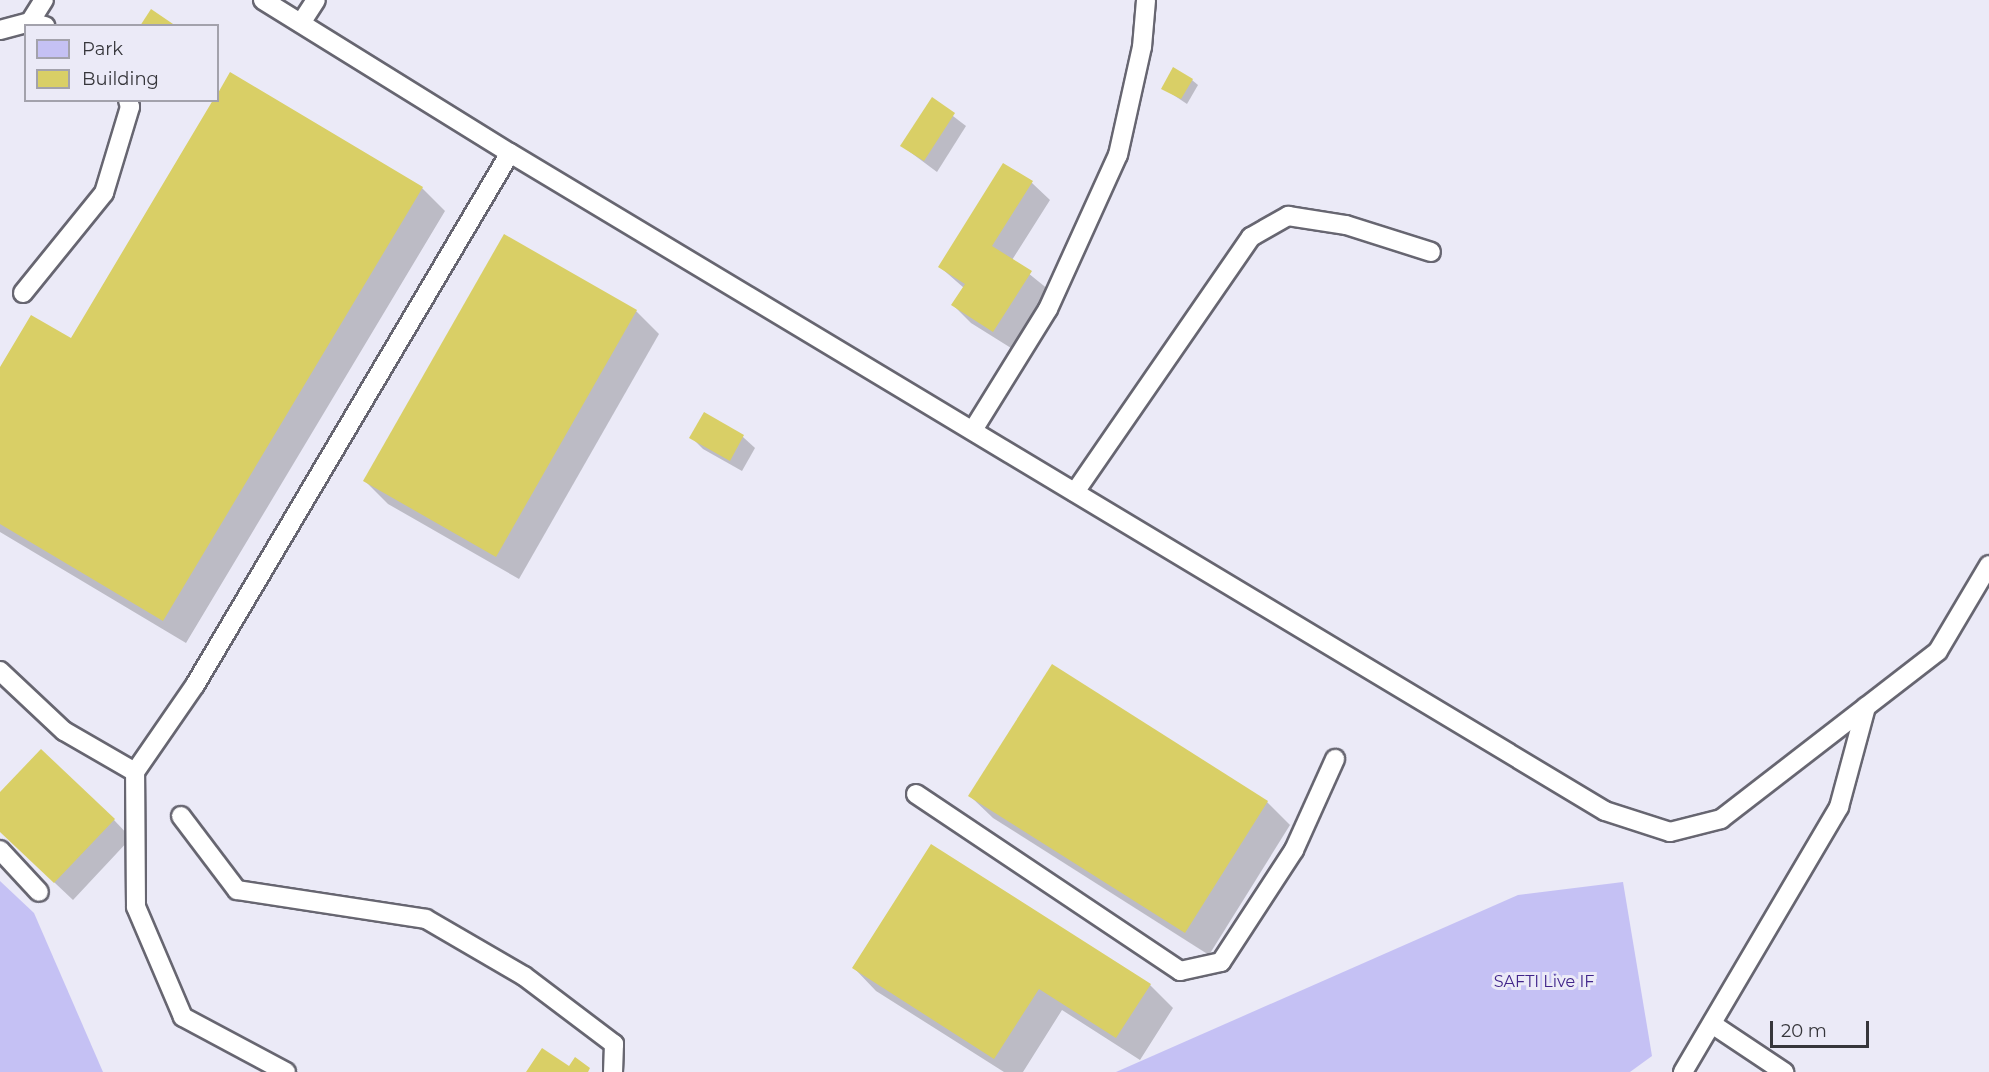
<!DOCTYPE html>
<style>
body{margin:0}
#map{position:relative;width:1989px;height:1072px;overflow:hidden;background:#ebeaf7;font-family:Montserrat,sans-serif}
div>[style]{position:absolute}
.green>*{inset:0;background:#c5c1f4}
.shadow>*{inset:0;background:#0003}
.building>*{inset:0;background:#d9cf66}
.roads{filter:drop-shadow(2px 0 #676671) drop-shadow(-2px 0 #676671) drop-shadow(0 2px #676671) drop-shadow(0 -2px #676671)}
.service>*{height:18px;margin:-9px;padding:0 9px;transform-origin:9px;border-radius:9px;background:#fff}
span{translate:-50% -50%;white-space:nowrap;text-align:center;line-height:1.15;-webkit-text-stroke:6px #ebeaf7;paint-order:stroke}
.park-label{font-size:16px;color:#41258a}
.legend{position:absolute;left:24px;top:24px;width:195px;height:78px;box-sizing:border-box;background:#ebeaf7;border:2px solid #a3a2ac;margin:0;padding:8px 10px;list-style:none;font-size:18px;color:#36363b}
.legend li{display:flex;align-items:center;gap:12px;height:30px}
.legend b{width:30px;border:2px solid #a3a2ac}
.scale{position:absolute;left:1770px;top:1021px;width:99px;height:27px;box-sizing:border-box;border:3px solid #36363b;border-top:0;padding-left:8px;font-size:18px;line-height:21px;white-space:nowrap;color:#36363b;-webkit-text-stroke:4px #ebeaf7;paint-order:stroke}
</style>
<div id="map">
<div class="green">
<div style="clip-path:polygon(0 881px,34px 913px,103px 1072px,0 1072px)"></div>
<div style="clip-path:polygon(1623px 882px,1652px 1056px,1630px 1072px,1116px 1072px,1518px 895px)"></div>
</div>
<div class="shadow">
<div style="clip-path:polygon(231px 74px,422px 188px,445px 211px,186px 643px,0 532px,0 370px,71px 340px)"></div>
<div style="clip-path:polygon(1192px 80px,1198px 85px,1187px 104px,1163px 88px)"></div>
<div style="clip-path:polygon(932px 100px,966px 126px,937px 172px,902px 146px)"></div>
<div style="clip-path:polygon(1004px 165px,1032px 183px,1050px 200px,1012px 260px,1049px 290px,1011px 348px,971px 323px,953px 305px,964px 288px,940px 267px)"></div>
<div style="clip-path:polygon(636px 311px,659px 334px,519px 579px,388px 504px,365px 481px)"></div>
<div style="clip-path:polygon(704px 415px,743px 437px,755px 448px,742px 471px,703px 449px,691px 437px)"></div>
<div style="clip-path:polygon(1052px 666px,1267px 802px,1290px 825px,1209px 955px,993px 818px,970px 796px)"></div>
<div style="clip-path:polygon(0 795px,114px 820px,131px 838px,73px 900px,0 831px)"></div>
<div style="clip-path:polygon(854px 968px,1150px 985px,1173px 1008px,1140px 1060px,1062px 1010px,1023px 1072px,1004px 1072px,876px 991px)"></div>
</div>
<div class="building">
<div style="clip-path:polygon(151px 9px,176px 26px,140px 26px)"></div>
<div style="clip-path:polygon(1173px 67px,1193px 79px,1181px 99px,1161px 89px)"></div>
<div style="clip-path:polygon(230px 72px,423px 187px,163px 621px,0 524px,0 367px,31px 315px,71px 338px,213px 100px,218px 100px,218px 93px)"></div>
<div style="clip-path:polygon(932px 97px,955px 113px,924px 161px,900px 146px)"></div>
<div style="clip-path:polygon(1003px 163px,1033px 181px,992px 246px,1032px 271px,993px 332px,951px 305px,965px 284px,938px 267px)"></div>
<div style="clip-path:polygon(504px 234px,637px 310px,496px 557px,363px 481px)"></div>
<div style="clip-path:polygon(704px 412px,744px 435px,730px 461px,689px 438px)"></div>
<div style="clip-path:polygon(1052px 664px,1268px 801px,1185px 933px,968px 796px)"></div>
<div style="clip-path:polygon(41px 749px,115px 819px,54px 883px,0 832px,0 792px)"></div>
<div style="clip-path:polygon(931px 844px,1151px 984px,1116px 1038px,1039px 989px,994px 1059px,852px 968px)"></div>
<div style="clip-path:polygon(542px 1048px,569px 1066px,575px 1057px,590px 1068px,588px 1072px,526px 1072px)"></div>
</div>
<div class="roads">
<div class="service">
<div style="left:263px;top:0;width:291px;rotate:31.8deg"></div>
<div style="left:510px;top:153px;width:1277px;rotate:31deg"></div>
<div style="left:1605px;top:811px;width:68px;rotate:17.9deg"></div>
<div style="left:1670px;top:832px;width:53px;rotate:-14.3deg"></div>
<div style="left:1721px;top:819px;width:274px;rotate:-37.7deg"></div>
<div style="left:1938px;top:651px;width:100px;rotate:-59.3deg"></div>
<div style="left:30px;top:22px;width:26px;rotate:-58deg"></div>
<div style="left:301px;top:23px;width:27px;rotate:-57deg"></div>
<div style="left:0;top:30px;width:31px;rotate:-15deg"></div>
<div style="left:30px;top:22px;width:16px;rotate:15deg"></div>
<div style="left:23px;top:293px;width:129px;rotate:-51deg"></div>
<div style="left:104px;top:193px;width:90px;rotate:-73.2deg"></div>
<div style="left:130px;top:107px;width:7px;rotate:-106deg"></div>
<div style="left:973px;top:430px;width:142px;rotate:-58.2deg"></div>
<div style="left:1048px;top:309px;width:169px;rotate:-65.6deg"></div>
<div style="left:1118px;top:155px;width:111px;rotate:-77.5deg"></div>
<div style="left:1142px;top:47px;width:47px;rotate:-85.1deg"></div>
<div style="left:1075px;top:492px;width:310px;rotate:-55.4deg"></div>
<div style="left:1251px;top:237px;width:43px;rotate:-29.6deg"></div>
<div style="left:1288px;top:216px;width:59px;rotate:8.8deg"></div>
<div style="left:1346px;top:225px;width:89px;rotate:17.6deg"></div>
<div style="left:0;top:671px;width:88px;rotate:43.2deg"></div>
<div style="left:64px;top:731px;width:82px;rotate:30deg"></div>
<div style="left:916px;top:794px;width:318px;rotate:33.8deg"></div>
<div style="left:1180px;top:971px;width:42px;rotate:-12.4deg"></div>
<div style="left:1221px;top:962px;width:134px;rotate:-56.9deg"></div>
<div style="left:1294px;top:850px;width:100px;rotate:-65.7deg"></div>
<div style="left:181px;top:816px;width:93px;rotate:52.9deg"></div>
<div style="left:237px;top:890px;width:191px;rotate:8.7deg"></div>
<div style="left:426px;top:919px;width:113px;rotate:30.2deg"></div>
<div style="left:524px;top:976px;width:113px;rotate:37.1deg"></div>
<div style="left:614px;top:1044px;width:28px;rotate:92deg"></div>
<div style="left:0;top:850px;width:57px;rotate:47.1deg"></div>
<div style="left:1712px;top:1024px;width:87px;rotate:33.7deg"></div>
<div style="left:286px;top:1072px;width:117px;rotate:-151.9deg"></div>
<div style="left:183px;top:1017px;width:120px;rotate:-113.1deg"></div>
<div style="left:136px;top:907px;width:135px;rotate:-90.4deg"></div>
<div style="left:135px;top:772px;width:106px;rotate:-55.4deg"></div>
<div style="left:195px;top:685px;width:618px;rotate:-59.37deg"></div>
<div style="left:1683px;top:1072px;width:308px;rotate:-59.5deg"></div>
<div style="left:1839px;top:807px;width:104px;rotate:-74.9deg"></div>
</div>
</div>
<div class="park-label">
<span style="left:1544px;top:982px">SAFTI Live IF</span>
</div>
<ul class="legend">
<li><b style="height:16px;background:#c5c1f4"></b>Park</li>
<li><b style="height:16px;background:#d9cf66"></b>Building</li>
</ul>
<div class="scale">20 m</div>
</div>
